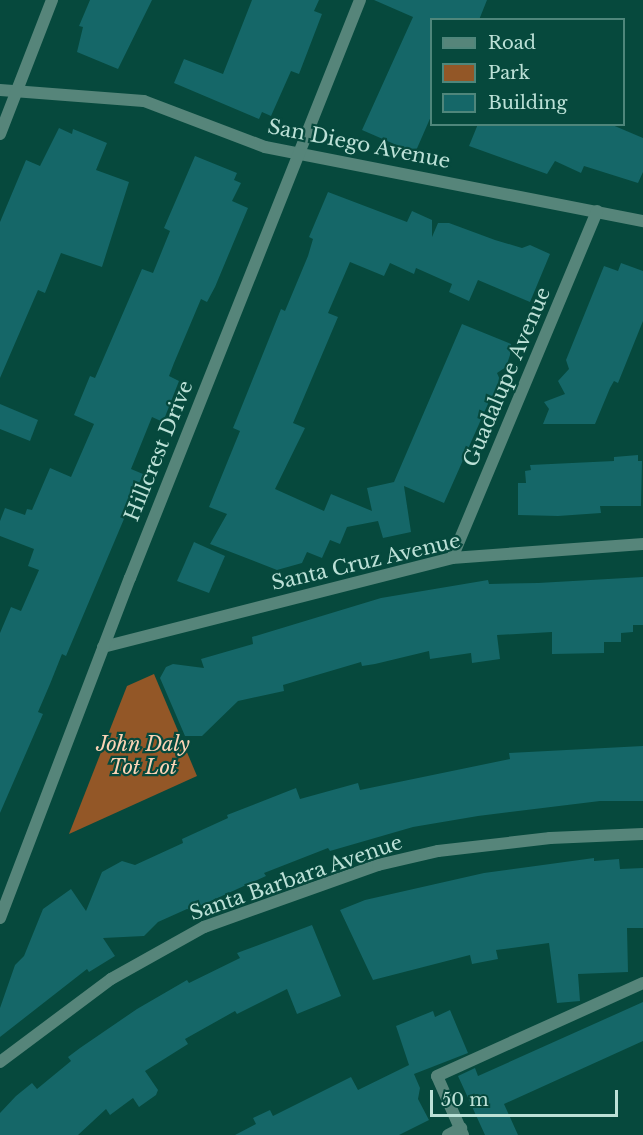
<!DOCTYPE html>
<style>
body{margin:0}
#map{position:relative;width:643px;height:1135px;overflow:hidden;background:#06493d;font-family:"Libre Baskerville",serif}
div>[style]{position:absolute}
.green>*{inset:0;background:#935727}
.building>*{inset:0;background:#156768}
.lane>*{height:12px;margin:-6px;padding:0 6px;transform-origin:6px;border-radius:6px;background:#56857a}
.street>*{height:12px;margin:-6px;padding:0 6px;transform-origin:6px;border-radius:6px;background:#56857a}
span{translate:-50% -50%;white-space:nowrap;text-align:center;line-height:1.15;-webkit-text-stroke:4.5px #06493d;paint-order:stroke}
.street-label{font-size:20px;color:#bce1d7}
.park-label{font-size:20px;color:#fcd3b5;font-style:italic}
.legend{position:absolute;left:430px;top:18px;width:195px;height:108px;box-sizing:border-box;background:#06493d;border:2px solid #4f867b;margin:0;padding:8px 10px;list-style:none;font-size:18px;color:#bce1d7}
.legend li{display:flex;align-items:center;gap:12px;height:30px}
.legend b{width:30px;border:2px solid #4f867b}
.scale{position:absolute;left:430px;top:1090px;width:188px;height:27px;box-sizing:border-box;border:3px solid #bce1d7;border-top:0;padding-left:8px;font-size:18px;line-height:21px;white-space:nowrap;color:#bce1d7;-webkit-text-stroke:4px #06493d;paint-order:stroke}
</style>
<div id="map">
<div class="green">
<div style="clip-path:polygon(154px 674px,197px 776px,69px 834px,127px 686px)"></div>
</div>
<div class="building">
<div style="clip-path:polygon(90px 0,152px 0,118px 69px,77px 52px,83px 27px,79px 26px)"></div>
<div style="clip-path:polygon(252px 0,319px 0,314px 11px,322px 14px,299px 74px,291px 71px,271px 116px,262px 112px,259px 119px,174px 83px,184px 59px,223px 74px)"></div>
<div style="clip-path:polygon(374px 0,487px 0,479px 20px,432px 20px,432px 114px,415px 153px,362px 130px,413px 17px)"></div>
<div style="clip-path:polygon(478px 124px,610px 124px,643px 138px,643px 172px,638px 183px,584px 166px,581px 173px,555px 161px,547px 174px,469px 146px)"></div>
<div style="clip-path:polygon(59px 128px,72px 134px,73px 129px,107px 143px,96px 170px,129px 182px,102px 267px,61px 253px,45px 293px,38px 290px,0 378px,0 222px,26px 160px,40px 166px)"></div>
<div style="clip-path:polygon(195px 156px,237px 173px,234px 180px,241px 183px,232px 201px,248px 208px,215px 287px,207px 302px,201px 299px,174px 363px,169px 376px,179px 381px,163px 422px,152px 417px,131px 469px,143px 474px,66px 656px,62px 654px,50px 684px,38px 712px,43px 714px,0 813px,0 633px,11px 607px,21px 611px,39px 570px,28px 566px,34px 549px,0 536px,0 521px,5px 508px,25px 515px,27px 509px,32px 510px,50px 468px,71px 477px,94px 424px,74px 415px,90px 376px,95px 378px,142px 269px,153px 273px,170px 231px,164px 228px)"></div>
<div style="clip-path:polygon(328px 192px,407px 222px,412px 211px,432px 220px,432px 237px,438px 223px,449px 223px,495px 240px,522px 248px,530px 245px,550px 254px,530px 302px,478px 280px,469px 301px,449px 292px,452px 284px,416px 268px,414px 274px,390px 263px,384px 276px,350px 262px,328px 313px,338px 317px,293px 423px,305px 428px,275px 489px,324px 511px,331px 494px,372px 511px,367px 488px,394px 482px,462px 324px,511px 344px,510px 355px,506px 367px,497px 373px,501px 382px,496px 395px,491px 397px,444px 503px,404px 486px,411px 532px,383px 538px,378px 521px,347px 527px,340px 544px,330px 540px,322px 558px,307px 552px,302px 563px,277px 570px,210px 544px,227px 514px,209px 507px,240px 431px,233px 428px,281px 309px,285px 311px,308px 256px,313px 239px,309px 237px)"></div>
<div style="clip-path:polygon(621px 263px,643px 271px,643px 321px,618px 383px,614px 381px,610px 388px,595px 424px,543px 424px,549px 409px,544px 402px,565px 394px,558px 381px,569px 369px,566px 360px,604px 266px,618px 271px)"></div>
<div style="clip-path:polygon(0 404px,38px 420px,30px 441px,0 429px)"></div>
<div style="clip-path:polygon(638px 455px,638px 461px,642px 461px,641px 506px,600px 506px,601px 513px,558px 516px,518px 515px,518px 483px,526px 483px,525px 471px,531px 470px,530px 465px,614px 461px,614px 457px)"></div>
<div style="clip-path:polygon(194px 542px,225px 556px,209px 593px,177px 581px)"></div>
<div style="clip-path:polygon(643px 577px,643px 625px,633px 625px,633px 632px,621px 633px,621px 642px,604px 642px,604px 653px,552px 654px,552px 632px,497px 635px,500px 659px,472px 663px,471px 653px,430px 659px,429px 651px,375px 664px,362px 666px,361px 662px,283px 685px,284px 691px,238px 701px,202px 736px,185px 736px,160px 678px,166px 667px,173px 664px,204px 668px,201px 659px,253px 644px,252px 637px,381px 598px,488px 580px,489px 584px,538px 583px)"></div>
<div style="clip-path:polygon(643px 746px,643px 801px,600px 801px,478px 816px,413px 827px,330px 851px,328px 848px,264px 873px,266px 876px,191px 910px,187px 909px,158px 922px,144px 936px,103px 938px,115px 956px,89px 972px,87px 969px,0 1037px,0 1008px,15px 965px,24px 956px,43px 909px,71px 889px,86px 911px,102px 872px,122px 861px,135px 865px,183px 843px,182px 839px,228px 818px,227px 815px,296px 788px,300px 799px,358px 783px,360px 790px,510px 759px,509px 753px)"></div>
<div style="clip-path:polygon(594px 858px,594px 861px,619px 859px,620px 869px,643px 868px,643px 928px,627px 928px,628px 972px,578px 974px,580px 1001px,557px 1003px,549px 943px,496px 950px,498px 959px,472px 964px,470px 955px,373px 980px,340px 910px,365px 900px,484px 873px)"></div>
<div style="clip-path:polygon(312px 925px,341px 996px,297px 1014px,287px 989px,237px 1014px,235px 1011px,185px 1039px,188px 1044px,145px 1071px,158px 1090px,156px 1095px,139px 1107px,133px 1098px,110px 1115px,106px 1109px,78px 1135px,0 1135px,0 1113px,16px 1096px,32px 1083px,37px 1089px,71px 1061px,68px 1057px,80px 1048px,137px 1009px,187px 980px,189px 983px,240px 958px,237px 953px)"></div>
<div style="clip-path:polygon(643px 1002px,643px 1041px,504px 1104px,518px 1135px,485px 1135px,458px 1076px,475px 1068px,478px 1076px)"></div>
<div style="clip-path:polygon(450px 1010px,468px 1053px,414px 1074px,420px 1088px,418px 1099px,429px 1120px,399px 1135px,235px 1135px,256px 1124px,253px 1118px,270px 1110px,273px 1116px,351px 1077px,358px 1090px,409px 1065px,396px 1026px,433px 1011px,435px 1017px)"></div>
</div>
<div class="lane">
<div style="left:463px;top:1135px;width:64px;rotate:-113.8deg"></div>
<div style="left:437px;top:1076px;width:226px;rotate:-24.3deg"></div>
</div>
<div class="street">
<div style="left:0;top:90px;width:144px;rotate:4.4deg"></div>
<div style="left:144px;top:101px;width:129px;rotate:20.8deg"></div>
<div style="left:265px;top:147px;width:385px;rotate:11.1deg"></div>
<div style="left:0;top:134px;width:144px;rotate:-68.8deg"></div>
<div style="left:452px;top:558px;width:376px;rotate:-67.3deg"></div>
<div style="left:103px;top:647px;width:360px;rotate:-14.3deg"></div>
<div style="left:452px;top:558px;width:192px;rotate:-4.2deg"></div>
<div style="left:0;top:918px;width:364px;rotate:-69.1deg"></div>
<div style="left:130px;top:578px;width:622px;rotate:-68.3deg"></div>
<div style="left:0;top:1062px;width:139px;rotate:-36.8deg"></div>
<div style="left:111px;top:979px;width:107px;rotate:-29.2deg"></div>
<div style="left:204px;top:927px;width:185px;rotate:-19.6deg"></div>
<div style="left:378px;top:865px;width:62px;rotate:-13.1deg"></div>
<div style="left:438px;top:851px;width:113px;rotate:-6.6deg"></div>
<div style="left:550px;top:838px;width:93px;rotate:-2.5deg"></div>
<div style="left:448px;top:1135px;width:15px;rotate:-28deg"></div>
</div>
<div class="street-label">
<span style="left:359px;top:144px;rotate:11deg">San Diego Avenue</span>
<span style="left:507px;top:377px;rotate:-67deg">Guadalupe Avenue</span>
<span style="left:159px;top:451px;rotate:-68deg">Hillcrest Drive</span>
<span style="left:366px;top:562px;rotate:-13deg">Santa Cruz Avenue</span>
<span style="left:296px;top:878px;rotate:-19deg">Santa Barbara Avenue</span>
</div>
<div class="park-label">
<span style="left:143px;top:756px">John Daly<br>Tot Lot</span>
</div>
<ul class="legend">
<li><b style="height:8px;background:#56857a"></b>Road</li>
<li><b style="height:16px;background:#935727"></b>Park</li>
<li><b style="height:16px;background:#156768"></b>Building</li>
</ul>
<div class="scale">50 m</div>
</div>
